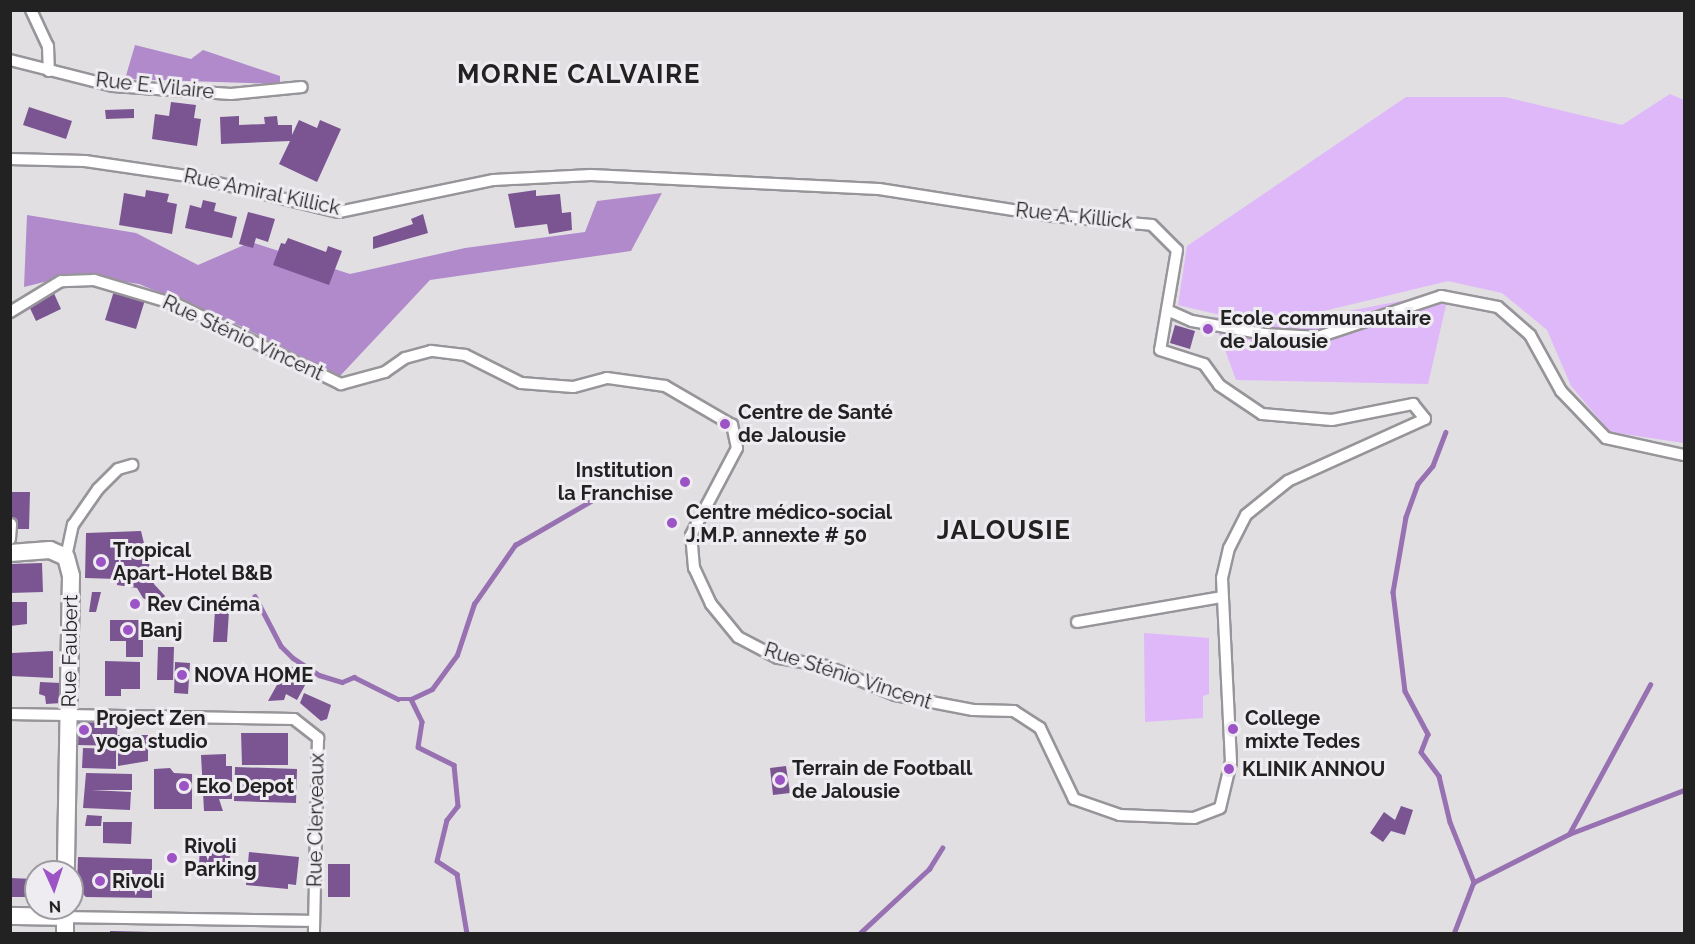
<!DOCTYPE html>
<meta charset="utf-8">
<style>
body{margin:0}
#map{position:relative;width:1695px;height:944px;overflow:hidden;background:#e2dfe3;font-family:Raleway,sans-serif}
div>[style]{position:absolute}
.green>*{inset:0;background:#deb8f9}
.forest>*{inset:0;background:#b08acb}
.stream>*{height:4.5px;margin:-2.25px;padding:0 2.25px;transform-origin:2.25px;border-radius:2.25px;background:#9771b1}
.building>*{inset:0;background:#7a5592}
.roads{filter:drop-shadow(2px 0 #98959a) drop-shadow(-2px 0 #98959a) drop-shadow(0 2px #98959a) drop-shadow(0 -2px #98959a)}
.street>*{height:10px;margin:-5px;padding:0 5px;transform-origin:5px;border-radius:5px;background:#fff}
.secondary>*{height:16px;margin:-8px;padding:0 8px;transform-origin:8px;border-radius:8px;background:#fff}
.dots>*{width:16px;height:16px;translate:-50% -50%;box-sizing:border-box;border:3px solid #efecf1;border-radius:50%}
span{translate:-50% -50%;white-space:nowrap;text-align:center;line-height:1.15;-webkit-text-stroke:6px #efecf1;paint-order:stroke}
.street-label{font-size:20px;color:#232223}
.poi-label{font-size:20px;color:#232223;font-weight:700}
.left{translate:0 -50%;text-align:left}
.right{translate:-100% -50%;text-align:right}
.district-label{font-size:26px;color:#232223;font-weight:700;letter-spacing:1.5px}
.frame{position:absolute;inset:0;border:12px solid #232223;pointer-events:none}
.north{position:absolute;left:24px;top:860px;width:60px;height:60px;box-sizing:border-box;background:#efecf1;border:2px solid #9d9b9f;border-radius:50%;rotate:177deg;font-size:16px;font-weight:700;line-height:24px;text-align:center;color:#232223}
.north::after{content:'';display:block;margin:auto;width:21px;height:27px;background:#9c53c6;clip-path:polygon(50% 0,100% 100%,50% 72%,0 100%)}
</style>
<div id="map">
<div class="green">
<div style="clip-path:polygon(1670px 94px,1684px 100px,1684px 443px,1610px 432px,1571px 386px,1547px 330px,1502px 293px,1448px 281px,1320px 312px,1233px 318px,1178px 305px,1187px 246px,1406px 97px,1505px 97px,1622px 125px)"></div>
<div style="clip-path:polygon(1431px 295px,1447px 301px,1428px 384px,1236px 380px,1213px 317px,1318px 317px)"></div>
<div style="clip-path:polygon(1144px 633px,1209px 638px,1209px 694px,1203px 696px,1203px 718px,1145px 722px)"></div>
</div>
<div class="forest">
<div style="clip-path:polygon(135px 45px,191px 59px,203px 50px,280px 76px,280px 84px,125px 79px)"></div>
<div style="clip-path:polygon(662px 193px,631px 251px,430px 280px,340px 376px,240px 326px,139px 284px,76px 274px,24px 287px,27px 215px,136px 233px,198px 265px,251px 242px,350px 274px,465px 248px,585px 232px,597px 201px)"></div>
</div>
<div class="stream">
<div style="left:1446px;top:432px;width:36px;rotate:111deg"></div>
<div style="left:1433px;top:466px;width:23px;rotate:130deg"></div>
<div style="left:1418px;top:484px;width:35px;rotate:110deg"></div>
<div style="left:1406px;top:517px;width:76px;rotate:99.8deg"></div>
<div style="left:1393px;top:592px;width:100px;rotate:83.1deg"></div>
<div style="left:1405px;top:691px;width:49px;rotate:61.9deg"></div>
<div style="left:1428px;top:734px;width:19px;rotate:111deg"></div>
<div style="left:1421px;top:752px;width:30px;rotate:53deg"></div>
<div style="left:1439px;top:776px;width:47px;rotate:76.6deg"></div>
<div style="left:1450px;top:822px;width:65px;rotate:68.2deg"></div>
<div style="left:1474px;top:882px;width:56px;rotate:111deg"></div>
<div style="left:255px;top:596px;width:56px;rotate:62.5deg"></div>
<div style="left:281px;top:646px;width:17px;rotate:45deg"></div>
<div style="left:293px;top:658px;width:31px;rotate:33deg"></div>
<div style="left:319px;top:675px;width:24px;rotate:17deg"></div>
<div style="left:342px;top:682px;width:13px;rotate:-23deg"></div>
<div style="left:354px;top:677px;width:49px;rotate:26.6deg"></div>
<div style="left:398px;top:699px;width:13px"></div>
<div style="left:411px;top:699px;width:25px;rotate:64deg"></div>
<div style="left:422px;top:722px;width:25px;rotate:99deg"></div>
<div style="left:418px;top:747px;width:40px;rotate:26.6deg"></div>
<div style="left:454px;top:765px;width:41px;rotate:84.4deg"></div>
<div style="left:458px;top:806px;width:18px;rotate:128deg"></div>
<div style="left:447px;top:820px;width:42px;rotate:103.7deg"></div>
<div style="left:437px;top:861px;width:24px;rotate:33deg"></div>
<div style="left:457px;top:874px;width:61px;rotate:80.5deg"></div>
<div style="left:411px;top:699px;width:23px;rotate:-25deg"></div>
<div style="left:432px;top:689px;width:42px;rotate:-53.7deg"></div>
<div style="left:457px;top:655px;width:54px;rotate:-71.6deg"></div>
<div style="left:474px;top:604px;width:72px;rotate:-55.2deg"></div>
<div style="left:515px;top:545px;width:108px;rotate:-30.1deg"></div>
<div style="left:1569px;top:834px;width:123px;rotate:-20.9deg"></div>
<div style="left:1474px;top:882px;width:106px;rotate:-26.8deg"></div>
<div style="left:1569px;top:834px;width:170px;rotate:-61.5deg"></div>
<div style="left:859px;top:934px;width:96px;rotate:-42.9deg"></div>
<div style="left:929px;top:869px;width:25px;rotate:-58deg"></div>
</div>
<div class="building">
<div style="clip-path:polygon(171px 102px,196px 105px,194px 118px,201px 119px,197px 146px,152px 139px,155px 114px,169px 116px)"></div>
<div style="clip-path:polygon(29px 107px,72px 121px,66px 139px,23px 125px)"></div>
<div style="clip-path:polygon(134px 109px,134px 118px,106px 119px,105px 110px)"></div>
<div style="clip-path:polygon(239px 116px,239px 125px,265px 124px,264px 117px,277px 116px,278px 125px,292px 125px,292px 135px,299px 120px,317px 128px,320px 120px,341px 129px,317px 182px,279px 164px,290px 141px,221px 144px,220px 117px)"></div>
<div style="clip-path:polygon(146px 190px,169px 194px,167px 202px,177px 204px,172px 234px,119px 225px,124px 193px,145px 197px)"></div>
<div style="clip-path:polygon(536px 190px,536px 196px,560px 194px,562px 213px,571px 212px,572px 230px,549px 234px,547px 224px,515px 228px,508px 194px)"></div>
<div style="clip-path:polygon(203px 200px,216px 203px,214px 211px,237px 217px,232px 238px,185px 228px,190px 205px,201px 208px)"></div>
<div style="clip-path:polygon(248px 212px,275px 219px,268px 242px,256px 238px,253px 248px,239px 244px)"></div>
<div style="clip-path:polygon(423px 214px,428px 233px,373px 249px,373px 237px,413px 224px,411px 219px)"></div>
<div style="clip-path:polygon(288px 238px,326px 252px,328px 246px,342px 251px,329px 285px,273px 265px,281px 243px,285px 244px)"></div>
<div style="clip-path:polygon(52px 289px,61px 309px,36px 321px,28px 304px)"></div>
<div style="clip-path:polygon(114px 291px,145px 300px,136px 329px,105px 320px)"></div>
<div style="clip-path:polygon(1175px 325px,1195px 331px,1190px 349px,1170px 343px)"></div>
<div style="clip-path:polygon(10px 492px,30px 492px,29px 529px,10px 529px)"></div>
<div style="clip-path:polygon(141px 531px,154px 584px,165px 596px,159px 607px,143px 598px,137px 588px,117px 585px,117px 579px,85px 578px,86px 533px)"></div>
<div style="clip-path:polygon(42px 563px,43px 592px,10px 593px,10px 564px)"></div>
<div style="clip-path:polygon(92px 592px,101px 592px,96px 612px,89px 612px)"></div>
<div style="clip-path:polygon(10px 602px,27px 602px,27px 624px,10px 626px)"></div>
<div style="clip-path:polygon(215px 610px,229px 611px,227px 642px,213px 642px)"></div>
<div style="clip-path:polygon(110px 620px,143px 620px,143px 657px,126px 657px,126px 641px,110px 641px)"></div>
<div style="clip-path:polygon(158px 647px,174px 647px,173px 680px,157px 680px)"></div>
<div style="clip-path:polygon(53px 651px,53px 678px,11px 676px,12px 653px)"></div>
<div style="clip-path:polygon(105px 661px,140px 662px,140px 689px,121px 689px,121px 696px,105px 696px)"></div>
<div style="clip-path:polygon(175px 662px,190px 663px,188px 694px,174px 693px)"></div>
<div style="clip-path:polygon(288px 665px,310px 676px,297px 700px,286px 694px,284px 700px,268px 701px)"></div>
<div style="clip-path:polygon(40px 682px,61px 683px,62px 703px,46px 704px,45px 696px,39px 694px)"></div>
<div style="clip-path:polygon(304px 693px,331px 705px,327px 719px,321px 721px,300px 703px)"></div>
<div style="clip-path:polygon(79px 721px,118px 722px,117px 735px,148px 735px,148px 761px,118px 766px,118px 746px,78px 745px)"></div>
<div style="clip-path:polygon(241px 733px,288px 733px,288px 765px,242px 765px)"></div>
<div style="clip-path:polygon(83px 748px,116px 749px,116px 769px,82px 768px)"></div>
<div style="clip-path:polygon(226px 754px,226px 766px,232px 766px,232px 799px,219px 799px,223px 811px,204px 811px,201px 755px)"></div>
<div style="clip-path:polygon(786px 766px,790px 793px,773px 795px,770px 768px)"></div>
<div style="clip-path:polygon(235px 767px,297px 769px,296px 803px,234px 801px)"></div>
<div style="clip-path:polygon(170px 768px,174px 773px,192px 774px,192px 809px,154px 809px,154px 769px)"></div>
<div style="clip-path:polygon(86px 773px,132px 774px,132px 790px,91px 790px,131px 792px,130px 810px,83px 808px)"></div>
<div style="clip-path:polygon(1401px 806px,1413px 810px,1405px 835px,1391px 831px,1383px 842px,1370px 833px,1384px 812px,1395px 820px)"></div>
<div style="clip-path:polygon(87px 815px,102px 816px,101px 826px,85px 826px)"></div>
<div style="clip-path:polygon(103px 822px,132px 822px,131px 844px,103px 843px)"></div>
<div style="clip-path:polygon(200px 842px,231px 844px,229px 868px,222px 868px,221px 879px,206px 878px,207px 867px,199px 866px)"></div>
<div style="clip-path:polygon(249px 852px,299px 857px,296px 885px,288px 884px,288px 889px,246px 885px)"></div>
<div style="clip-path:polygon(78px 857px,152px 859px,152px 898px,86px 897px,77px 888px)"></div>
<div style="clip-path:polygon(328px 864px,350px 864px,350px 897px,328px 897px)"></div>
<div style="clip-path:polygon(10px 878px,34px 879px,34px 897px,10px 897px)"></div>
<div style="clip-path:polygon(110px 931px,151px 932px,151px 934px,110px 934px)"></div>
</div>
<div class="roads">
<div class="street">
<div style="left:31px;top:10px;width:40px;rotate:65deg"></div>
<div style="left:48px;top:46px;width:25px;rotate:88deg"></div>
<div style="left:10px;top:60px;width:106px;rotate:14.2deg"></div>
<div style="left:113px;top:86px;width:118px;rotate:3.9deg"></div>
<div style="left:231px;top:94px;width:71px;rotate:-5.6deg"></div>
<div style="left:10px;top:159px;width:75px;rotate:1.5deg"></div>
<div style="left:85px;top:161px;width:109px;rotate:8.4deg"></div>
<div style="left:193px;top:177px;width:150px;rotate:13.5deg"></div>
<div style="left:339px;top:212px;width:158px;rotate:-11.7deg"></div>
<div style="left:494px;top:180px;width:97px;rotate:-3deg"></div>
<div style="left:591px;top:175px;width:288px;rotate:2.8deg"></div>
<div style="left:879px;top:189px;width:175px;rotate:8.9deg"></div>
<div style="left:1052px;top:216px;width:100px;rotate:5.1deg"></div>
<div style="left:1152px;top:225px;width:35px;rotate:45deg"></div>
<div style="left:1177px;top:250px;width:101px;rotate:99.6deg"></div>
<div style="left:1160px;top:350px;width:46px;rotate:17.7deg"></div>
<div style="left:1204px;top:364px;width:26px;rotate:54deg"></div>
<div style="left:1219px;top:385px;width:52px;rotate:34deg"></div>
<div style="left:1262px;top:414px;width:70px;rotate:4.9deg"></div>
<div style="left:1332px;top:420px;width:83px;rotate:-11.2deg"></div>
<div style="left:1413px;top:404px;width:19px;rotate:51deg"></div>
<div style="left:1425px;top:419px;width:150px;rotate:155.7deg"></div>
<div style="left:1288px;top:481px;width:54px;rotate:141deg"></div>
<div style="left:1246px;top:515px;width:37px;rotate:117deg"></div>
<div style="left:1229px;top:548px;width:31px;rotate:103deg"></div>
<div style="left:1222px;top:578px;width:184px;rotate:87.2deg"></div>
<div style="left:1231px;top:762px;width:47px;rotate:103.4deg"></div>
<div style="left:1220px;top:808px;width:28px;rotate:159deg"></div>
<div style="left:1194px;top:818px;width:74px;rotate:-177.7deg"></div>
<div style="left:1120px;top:815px;width:49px;rotate:-160.8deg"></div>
<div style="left:1074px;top:799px;width:79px;rotate:-115.6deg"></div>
<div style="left:1040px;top:728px;width:31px;rotate:-147deg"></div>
<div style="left:1014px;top:711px;width:41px;rotate:-178.6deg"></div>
<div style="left:973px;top:710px;width:79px;rotate:-169.1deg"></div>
<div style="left:895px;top:695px;width:75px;rotate:-157.2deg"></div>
<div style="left:826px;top:666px;width:49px;rotate:-170.5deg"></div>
<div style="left:778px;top:658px;width:45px;rotate:-152.3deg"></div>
<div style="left:738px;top:637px;width:43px;rotate:-129.3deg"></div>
<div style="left:711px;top:604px;width:40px;rotate:-115deg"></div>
<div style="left:694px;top:568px;width:33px;rotate:-95deg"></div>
<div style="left:691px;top:535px;width:98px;rotate:-62.1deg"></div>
<div style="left:737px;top:448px;width:24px;rotate:-102deg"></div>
<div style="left:732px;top:425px;width:78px;rotate:-149.8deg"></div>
<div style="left:665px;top:386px;width:59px;rotate:-172.1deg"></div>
<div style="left:607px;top:378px;width:35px;rotate:165deg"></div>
<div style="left:573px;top:387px;width:52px;rotate:-175.6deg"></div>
<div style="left:521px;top:383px;width:63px;rotate:-153.4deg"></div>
<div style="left:465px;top:355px;width:34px;rotate:-173deg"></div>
<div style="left:431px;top:351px;width:27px;rotate:165deg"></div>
<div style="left:405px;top:358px;width:24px;rotate:145deg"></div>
<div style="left:385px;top:372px;width:46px;rotate:164.7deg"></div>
<div style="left:341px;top:384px;width:181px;rotate:-154.1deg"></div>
<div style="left:178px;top:305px;width:88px;rotate:-163.4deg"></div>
<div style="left:94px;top:280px;width:33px;rotate:178deg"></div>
<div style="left:61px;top:281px;width:60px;rotate:148.7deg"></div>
<div style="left:1167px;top:310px;width:27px;rotate:24deg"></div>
<div style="left:1192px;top:321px;width:73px;rotate:10.2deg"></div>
<div style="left:1264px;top:334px;width:54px;rotate:3.2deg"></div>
<div style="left:1318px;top:337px;width:130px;rotate:-18.4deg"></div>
<div style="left:1441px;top:296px;width:58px;rotate:10.9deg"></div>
<div style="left:1498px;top:307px;width:43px;rotate:41.2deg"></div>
<div style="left:1530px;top:335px;width:64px;rotate:61deg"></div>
<div style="left:1561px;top:391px;width:65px;rotate:46.2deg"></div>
<div style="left:1606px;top:438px;width:80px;rotate:12.3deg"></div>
<div style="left:10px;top:539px;width:15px;rotate:-86deg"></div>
<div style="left:66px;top:557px;width:33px;rotate:-78deg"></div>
<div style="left:73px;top:525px;width:44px;rotate:-55.2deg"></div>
<div style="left:98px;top:489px;width:28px;rotate:-45deg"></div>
<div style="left:118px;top:469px;width:15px;rotate:-16deg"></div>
<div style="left:1077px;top:622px;width:147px;rotate:-9.8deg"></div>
<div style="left:10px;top:714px;width:284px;rotate:1deg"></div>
<div style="left:294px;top:719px;width:31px;rotate:38deg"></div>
<div style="left:318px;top:738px;width:196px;rotate:91.2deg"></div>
<div style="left:65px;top:917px;width:249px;rotate:0.9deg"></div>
</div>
<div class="secondary">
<div style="left:10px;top:553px;width:40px;rotate:-4.3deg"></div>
<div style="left:50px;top:550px;width:17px;rotate:24deg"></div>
<div style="left:66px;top:557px;width:20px;rotate:75deg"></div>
<div style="left:71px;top:576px;width:296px;rotate:91deg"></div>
<div style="left:65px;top:908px;width:26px;rotate:90deg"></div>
<div style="left:10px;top:916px;width:55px;rotate:1deg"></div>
</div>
</div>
<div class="dots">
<div style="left:1208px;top:329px;background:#9c53c6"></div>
<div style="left:725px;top:424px;background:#9c53c6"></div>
<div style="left:685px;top:482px;background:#9c53c6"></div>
<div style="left:672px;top:523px;background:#9c53c6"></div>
<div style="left:101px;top:562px;background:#9c53c6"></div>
<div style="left:135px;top:604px;background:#9c53c6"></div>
<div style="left:128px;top:630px;background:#9c53c6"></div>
<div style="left:182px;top:675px;background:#9c53c6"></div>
<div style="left:1233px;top:729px;background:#9c53c6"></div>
<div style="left:84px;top:730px;background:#9c53c6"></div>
<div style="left:1229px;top:769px;background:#9c53c6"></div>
<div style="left:780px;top:780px;background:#9c53c6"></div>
<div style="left:184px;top:786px;background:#9c53c6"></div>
<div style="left:172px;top:858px;background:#9c53c6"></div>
<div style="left:100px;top:881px;background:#9c53c6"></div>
</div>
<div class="street-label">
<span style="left:155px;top:86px;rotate:6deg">Rue E. Vilaire</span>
<span style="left:262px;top:192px;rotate:12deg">Rue Amiral Killick</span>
<span style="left:1074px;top:216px;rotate:6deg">Rue A. Killick</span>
<span style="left:243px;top:338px;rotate:25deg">Rue Sténio Vincent</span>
<span style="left:70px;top:651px;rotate:-89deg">Rue Faubert</span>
<span style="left:848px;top:676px;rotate:18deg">Rue Sténio Vincent</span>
<span style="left:316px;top:820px;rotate:-89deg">Rue Clerveaux</span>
</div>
<div class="poi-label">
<span class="left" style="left:1220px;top:330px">Ecole communautaire<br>de Jalousie</span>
<span class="left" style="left:738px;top:424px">Centre de Santé<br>de Jalousie</span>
<span class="right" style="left:673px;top:482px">Institution<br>la Franchise</span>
<span class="left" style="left:686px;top:524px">Centre médico-social<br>J.M.P. annexte # 50</span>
<span class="left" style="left:113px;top:562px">Tropical<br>Apart-Hotel B&amp;B</span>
<span class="left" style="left:147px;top:604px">Rev Cinéma</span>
<span class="left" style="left:140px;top:630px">Banj</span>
<span class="left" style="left:194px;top:675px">NOVA HOME</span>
<span class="left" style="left:96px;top:730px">Project Zen<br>yoga studio</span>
<span class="left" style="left:1245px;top:730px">College<br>mixte Tedes</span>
<span class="left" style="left:792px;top:780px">Terrain de Football<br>de Jalousie</span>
<span class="left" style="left:1242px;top:769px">KLINIK ANNOU</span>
<span class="left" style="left:196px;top:786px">Eko Depot</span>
<span class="left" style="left:184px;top:858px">Rivoli<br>Parking</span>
<span class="left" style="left:112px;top:881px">Rivoli</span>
</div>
<div class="district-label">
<span style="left:579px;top:75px">MORNE CALVAIRE</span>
<span style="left:1004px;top:531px">JALOUSIE</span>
</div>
<div class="frame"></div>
<div class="north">N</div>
</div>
